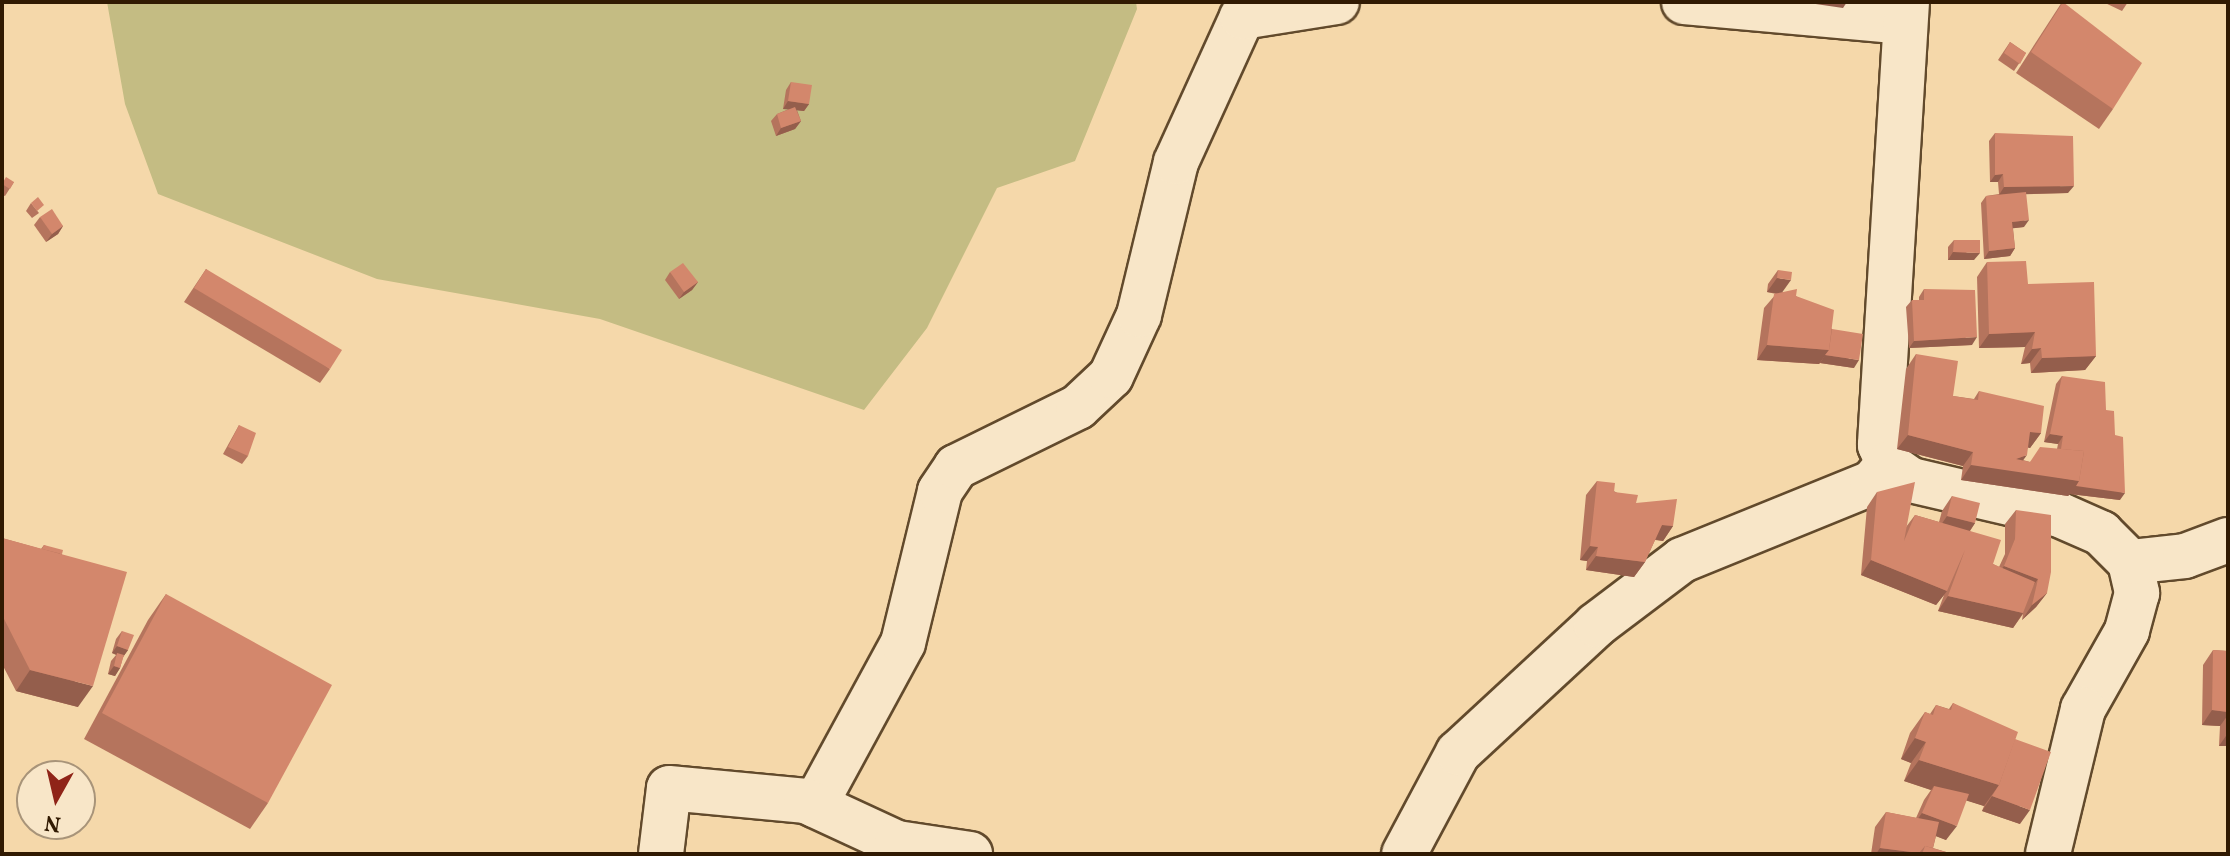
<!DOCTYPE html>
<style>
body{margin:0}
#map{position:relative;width:2230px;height:856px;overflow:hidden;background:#f5d8aa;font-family:Vollkorn,serif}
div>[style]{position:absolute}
.green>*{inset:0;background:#c4bc83}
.roads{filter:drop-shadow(2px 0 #624a2c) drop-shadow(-2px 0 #624a2c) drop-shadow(0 2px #624a2c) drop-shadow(0 -2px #624a2c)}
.minor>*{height:44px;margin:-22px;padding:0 22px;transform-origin:22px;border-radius:22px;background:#f8e6c8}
.wall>*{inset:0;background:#b5745d}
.shaded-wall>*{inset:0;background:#945e4c}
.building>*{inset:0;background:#d3876c}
span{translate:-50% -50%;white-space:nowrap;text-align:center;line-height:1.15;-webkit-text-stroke:7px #f8e6c8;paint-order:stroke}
.frame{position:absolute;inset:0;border:4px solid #311a02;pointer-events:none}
.north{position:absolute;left:16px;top:760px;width:80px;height:80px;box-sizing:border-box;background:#f8e6c8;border:2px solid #a89479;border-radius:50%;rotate:188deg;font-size:22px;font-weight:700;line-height:32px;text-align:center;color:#311a02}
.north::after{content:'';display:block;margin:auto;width:28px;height:36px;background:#8f2418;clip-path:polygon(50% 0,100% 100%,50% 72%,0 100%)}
</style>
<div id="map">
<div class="green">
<div style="clip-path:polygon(107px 2px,1136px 2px,1137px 9px,1075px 161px,997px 188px,927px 328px,864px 410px,600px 319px,377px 279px,158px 194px,125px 104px)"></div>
</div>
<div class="roads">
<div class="minor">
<div style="left:1684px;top:2px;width:220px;rotate:5.2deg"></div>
<div style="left:1907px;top:2px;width:444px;rotate:93.5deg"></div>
<div style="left:1880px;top:445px;width:21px;rotate:67deg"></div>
<div style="left:1888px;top:464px;width:28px;rotate:35deg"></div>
<div style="left:1911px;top:480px;width:153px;rotate:13.2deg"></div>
<div style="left:2060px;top:515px;width:45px;rotate:23.7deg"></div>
<div style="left:2101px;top:533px;width:41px;rotate:45deg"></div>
<div style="left:2130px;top:562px;width:32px;rotate:77deg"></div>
<div style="left:2137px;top:593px;width:39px;rotate:105deg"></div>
<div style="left:2127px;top:631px;width:90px;rotate:119.4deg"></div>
<div style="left:2083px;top:709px;width:149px;rotate:103.6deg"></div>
<div style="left:2130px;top:562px;width:55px;rotate:-6.2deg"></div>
<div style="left:2185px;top:556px;width:46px;rotate:-20.4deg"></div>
<div style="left:815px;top:805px;width:184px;rotate:-61.5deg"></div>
<div style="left:903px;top:643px;width:156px;rotate:-76.3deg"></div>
<div style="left:940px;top:491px;width:29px;rotate:-56deg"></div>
<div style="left:956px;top:467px;width:136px;rotate:-26.2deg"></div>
<div style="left:1078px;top:407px;width:45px;rotate:-43.2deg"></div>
<div style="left:1111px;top:376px;width:67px;rotate:-65.3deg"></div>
<div style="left:1139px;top:315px;width:157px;rotate:-76.4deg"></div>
<div style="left:1176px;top:162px;width:159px;rotate:-65.5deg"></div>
<div style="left:1242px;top:17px;width:96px;rotate:-9deg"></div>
<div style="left:661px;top:854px;width:66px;rotate:-83.1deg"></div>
<div style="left:669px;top:788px;width:138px;rotate:5.4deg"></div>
<div style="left:806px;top:801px;width:100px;rotate:24.8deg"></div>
<div style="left:897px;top:843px;width:74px;rotate:8.6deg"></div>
<div style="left:1404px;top:854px;width:115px;rotate:-61.9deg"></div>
<div style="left:1458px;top:753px;width:188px;rotate:-42.8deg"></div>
<div style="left:1596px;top:625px;width:108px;rotate:-37.1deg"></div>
<div style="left:1682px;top:560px;width:205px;rotate:-22.1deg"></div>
<div style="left:1872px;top:483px;width:25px;rotate:-50deg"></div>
</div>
</div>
<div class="wall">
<div style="clip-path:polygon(2062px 2px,2113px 109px,2099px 129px,2016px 73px)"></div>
<div style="clip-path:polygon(2103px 2px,2128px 2px,2122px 11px)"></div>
<div style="clip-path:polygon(2010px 42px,2026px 53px,2014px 71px,1998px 60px)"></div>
<div style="clip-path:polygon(791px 82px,809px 104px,804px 111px,797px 110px,801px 121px,795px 129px,776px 136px,771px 121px,777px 114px,789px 109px,783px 109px,786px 90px)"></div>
<div style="clip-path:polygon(1995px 133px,2068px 193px,2026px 194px,2024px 227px,2013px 228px,2015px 248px,2010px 256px,1984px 259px,1981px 203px,1986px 196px,1999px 194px,1998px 182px,1990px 182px,1989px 141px)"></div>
<div style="clip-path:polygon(14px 182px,5px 196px,2px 195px,2px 183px)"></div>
<div style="clip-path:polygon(31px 203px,39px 213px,32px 218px,26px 211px)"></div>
<div style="clip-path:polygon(40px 217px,63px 226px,58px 234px,46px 242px,34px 225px)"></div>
<div style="clip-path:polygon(1954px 240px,1974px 260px,1948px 260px,1948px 247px)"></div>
<div style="clip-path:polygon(1987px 262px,2028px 284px,2096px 356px,2085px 370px,2031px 373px,2030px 363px,2021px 364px,2025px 347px,1979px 348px,1977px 277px)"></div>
<div style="clip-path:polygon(206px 269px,330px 369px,320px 383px,184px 302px)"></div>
<div style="clip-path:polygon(1778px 270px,1782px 292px,1796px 296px,1832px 329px,1854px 368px,1820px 363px,1819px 364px,1757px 360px,1764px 308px,1776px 294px,1767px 292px,1768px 284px)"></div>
<div style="clip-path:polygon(670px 272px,698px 282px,692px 290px,679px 299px,665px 280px)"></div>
<div style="clip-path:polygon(1924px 289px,1972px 345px,1909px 348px,1906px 307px,1912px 300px,1919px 300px,1919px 297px)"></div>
<div style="clip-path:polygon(1916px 354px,1953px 396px,1974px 399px,1979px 391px,2041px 433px,2030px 448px,2028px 447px,2023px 460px,2030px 462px,2057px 449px,2058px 444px,2044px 442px,2056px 384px,2062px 376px,2106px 410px,2120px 500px,2070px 494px,2068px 496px,1961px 480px,1963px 466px,1897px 449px,1906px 369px)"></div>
<div style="clip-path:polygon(239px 425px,248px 456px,242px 464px,223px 454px)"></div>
<div style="clip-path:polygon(1597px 481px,1673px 526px,1663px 541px,1655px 540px,1645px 562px,1634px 577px,1586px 570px,1587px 561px,1580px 560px,1586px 495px)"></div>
<div style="clip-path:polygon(1877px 492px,1906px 527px,1915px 515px,1939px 522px,1942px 511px,1952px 496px,1975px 523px,1970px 531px,1993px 564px,1999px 567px,2005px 554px,2005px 524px,2016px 510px,2047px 593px,2036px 607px,2022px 620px,2023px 614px,2013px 628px,1938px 611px,1944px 595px,1936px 605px,1861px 575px,1867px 507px)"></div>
<div style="clip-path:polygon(2px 538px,41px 549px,44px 545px,62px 554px,78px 707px,16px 691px,2px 664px)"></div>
<div style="clip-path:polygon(166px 594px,268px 803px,250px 829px,84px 739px,148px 620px)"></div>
<div style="clip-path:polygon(122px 631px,128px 650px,123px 657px,120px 668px,115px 676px,108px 674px,111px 661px,116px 655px,112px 653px,116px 639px)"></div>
<div style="clip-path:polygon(2213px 650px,2228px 651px,2228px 746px,2219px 746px,2220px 726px,2202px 725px,2203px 665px)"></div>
<div style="clip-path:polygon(1953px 703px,2015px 739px,2020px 824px,1982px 811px,1984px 806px,1966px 800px,1946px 840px,1936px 836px,1933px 848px,1953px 854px,1871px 854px,1875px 827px,1886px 812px,1916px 818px,1924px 800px,1931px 790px,1904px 781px,1911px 763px,1901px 759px,1910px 733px,1925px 712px,1930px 714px,1936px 705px,1949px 709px)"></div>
</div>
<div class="shaded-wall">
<div style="clip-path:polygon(1802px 2px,1847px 2px,1843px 8px)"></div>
<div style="clip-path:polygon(788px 101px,809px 104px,804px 111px,783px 109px)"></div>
<div style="clip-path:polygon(801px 121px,795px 129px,776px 136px,781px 128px)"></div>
<div style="clip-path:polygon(2003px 174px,1998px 182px,1990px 182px,1995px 175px)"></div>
<div style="clip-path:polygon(2074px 186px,2068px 193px,1999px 195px,2004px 187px)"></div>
<div style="clip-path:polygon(2029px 220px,2024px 227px,2007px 229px,2012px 222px)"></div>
<div style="clip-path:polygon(63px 226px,58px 234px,46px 242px,52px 234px)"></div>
<div style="clip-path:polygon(2015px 248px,2010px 256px,1984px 259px,1989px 251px)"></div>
<div style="clip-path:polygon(1953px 252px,1980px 253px,1974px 260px,1948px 260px)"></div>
<div style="clip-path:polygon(1777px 278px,1791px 280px,1781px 294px,1767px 292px)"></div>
<div style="clip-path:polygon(698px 282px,692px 290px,679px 299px,684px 292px)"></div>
<div style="clip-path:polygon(2035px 332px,2025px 347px,1979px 348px,1989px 334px)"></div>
<div style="clip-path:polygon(1977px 337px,1972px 345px,1909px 348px,1914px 341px)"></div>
<div style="clip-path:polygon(1767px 345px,1829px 350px,1819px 364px,1757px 360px)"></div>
<div style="clip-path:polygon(2041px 348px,2030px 363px,2021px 364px,2032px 349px)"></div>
<div style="clip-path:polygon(1825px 355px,1859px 360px,1854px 368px,1820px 363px)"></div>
<div style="clip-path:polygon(2096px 356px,2085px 370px,2031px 373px,2042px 358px)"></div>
<div style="clip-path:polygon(2030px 432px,2041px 433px,2030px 448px,2020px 446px)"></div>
<div style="clip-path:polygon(2050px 434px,2063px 436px,2058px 444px,2044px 442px)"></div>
<div style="clip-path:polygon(1908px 435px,1973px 452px,1963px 466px,1897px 449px)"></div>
<div style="clip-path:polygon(2027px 455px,2016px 470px,2079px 481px,2125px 493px,2120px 500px,2070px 494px,2068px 496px,1961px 480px,1971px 465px,2016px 459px)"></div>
<div style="clip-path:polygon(1947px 516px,1975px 523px,1965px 538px,1937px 531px)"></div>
<div style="clip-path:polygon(1662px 525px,1673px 526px,1663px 541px,1652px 539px)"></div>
<div style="clip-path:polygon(1590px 546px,1598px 547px,1587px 561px,1580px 560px)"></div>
<div style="clip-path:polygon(1596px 556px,1645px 562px,1634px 577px,1586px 570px)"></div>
<div style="clip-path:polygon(1871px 560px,1947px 591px,1936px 605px,1861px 575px)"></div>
<div style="clip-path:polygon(2004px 566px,2038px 579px,2027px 594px,1993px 581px)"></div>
<div style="clip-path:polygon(2047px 593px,2036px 607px,2022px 620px,2032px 605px)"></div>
<div style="clip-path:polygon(1948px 596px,2023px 613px,2013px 628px,1938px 611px)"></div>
<div style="clip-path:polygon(117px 646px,128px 650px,123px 657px,112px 653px)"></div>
<div style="clip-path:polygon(114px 666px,120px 668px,115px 676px,108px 674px)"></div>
<div style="clip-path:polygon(30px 670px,93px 686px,78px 707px,16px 691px)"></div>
<div style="clip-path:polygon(2212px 710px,2228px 712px,2228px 715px,2220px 726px,2202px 725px)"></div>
<div style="clip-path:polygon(2228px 733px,2228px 746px,2219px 746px)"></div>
<div style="clip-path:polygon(1915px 738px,1926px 742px,1911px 763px,1901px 759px)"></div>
<div style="clip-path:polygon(1919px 760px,1999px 785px,1984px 806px,1932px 790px,1934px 786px,1931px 790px,1904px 781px)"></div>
<div style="clip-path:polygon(1992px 796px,2030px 810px,2020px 824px,1982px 811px)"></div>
<div style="clip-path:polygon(1922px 813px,1957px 826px,1946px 840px,1912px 827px)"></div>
<div style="clip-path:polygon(1880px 848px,1919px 853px,1876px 854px)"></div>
</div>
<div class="building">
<div style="clip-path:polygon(2063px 2px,2142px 63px,2113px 109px,2031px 52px)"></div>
<div style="clip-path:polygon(2010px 42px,2026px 53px,2020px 64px,2004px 53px)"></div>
<div style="clip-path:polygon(791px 82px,812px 85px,809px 104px,788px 101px)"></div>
<div style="clip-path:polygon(795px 107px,801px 121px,781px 128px,777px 114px)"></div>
<div style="clip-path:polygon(1995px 133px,2073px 136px,2074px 186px,2004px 187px,2003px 174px,1995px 175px)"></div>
<div style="clip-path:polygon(6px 177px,14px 182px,10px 189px,2px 184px)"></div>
<div style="clip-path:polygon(2026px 192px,2029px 220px,2012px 222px,2015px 248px,1989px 251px,1986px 196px)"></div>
<div style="clip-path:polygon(38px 197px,44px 205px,37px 211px,31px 203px)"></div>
<div style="clip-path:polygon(52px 209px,63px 226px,52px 234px,40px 217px)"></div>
<div style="clip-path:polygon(1954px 240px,1980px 240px,1980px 253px,1953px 252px)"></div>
<div style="clip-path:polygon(2026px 261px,2028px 284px,2094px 282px,2096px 356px,2042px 358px,2041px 348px,2032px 349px,2035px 332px,1989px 334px,1987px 262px)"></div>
<div style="clip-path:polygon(683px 263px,698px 282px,684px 292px,670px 272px)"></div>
<div style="clip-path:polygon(206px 269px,342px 350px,330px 369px,194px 288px)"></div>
<div style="clip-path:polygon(1778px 270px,1792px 272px,1791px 280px,1777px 278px)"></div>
<div style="clip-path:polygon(1797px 289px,1796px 296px,1834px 310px,1829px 350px,1767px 345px,1774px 294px)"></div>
<div style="clip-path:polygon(1924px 289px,1975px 290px,1977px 337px,1914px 341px,1912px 300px,1924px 300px)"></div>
<div style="clip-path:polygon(1832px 329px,1863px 334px,1859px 360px,1825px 355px,1829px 350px)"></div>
<div style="clip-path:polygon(1916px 354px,1958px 361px,1953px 396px,1978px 400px,1979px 391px,2044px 406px,2041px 433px,2030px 432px,2027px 455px,2016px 459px,2030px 462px,2040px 447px,2084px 451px,2079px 481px,1971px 465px,1973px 452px,1908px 435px)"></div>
<div style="clip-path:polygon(2062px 376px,2105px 382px,2106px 410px,2114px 411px,2115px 435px,2123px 437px,2125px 493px,2076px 486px,2079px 481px,2084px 451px,2061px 449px,2063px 436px,2050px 434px)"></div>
<div style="clip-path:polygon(239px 425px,256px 433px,248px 456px,228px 447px)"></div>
<div style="clip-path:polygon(1597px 481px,1615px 483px,1614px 492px,1638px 495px,1636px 503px,1677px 499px,1673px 526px,1662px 525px,1645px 562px,1596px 556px,1598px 547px,1590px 546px)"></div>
<div style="clip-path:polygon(1915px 482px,1904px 541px,1915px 515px,2001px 540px,1993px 564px,2035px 582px,2023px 613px,1948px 596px,1965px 550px,1947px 591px,1871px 560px,1877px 492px)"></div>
<div style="clip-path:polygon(1952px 496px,1980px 503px,1975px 523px,1947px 516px)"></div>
<div style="clip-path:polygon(2016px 510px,2051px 515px,2051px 572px,2047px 593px,2032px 605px,2038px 579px,2004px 566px,2015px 539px)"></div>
<div style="clip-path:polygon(2px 538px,127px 572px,93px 686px,30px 670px,2px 615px)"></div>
<div style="clip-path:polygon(44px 545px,63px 550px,62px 554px,42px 549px)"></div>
<div style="clip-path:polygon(166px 594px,332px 685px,268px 803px,102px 713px)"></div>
<div style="clip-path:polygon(122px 631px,134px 635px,128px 650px,117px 646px)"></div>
<div style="clip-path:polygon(2213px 650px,2228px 651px,2228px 712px,2212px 710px)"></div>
<div style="clip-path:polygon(117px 653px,124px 655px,120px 668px,114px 666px)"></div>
<div style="clip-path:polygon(1953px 703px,2018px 732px,1999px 785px,1919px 760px,1926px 742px,1915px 738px,1925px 712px,1933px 715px,1936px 705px,1951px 710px)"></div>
<div style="clip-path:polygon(2015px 739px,2051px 752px,2030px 810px,1992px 796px,1999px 785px)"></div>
<div style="clip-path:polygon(1934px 786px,1969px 794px,1957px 826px,1922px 813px)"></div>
<div style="clip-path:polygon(1886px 812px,1939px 822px,1933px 848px,1925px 846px,1919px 853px,1880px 848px)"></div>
<div style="clip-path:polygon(1925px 846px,1953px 854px,1922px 854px)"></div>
</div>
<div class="frame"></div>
<div class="north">N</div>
</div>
